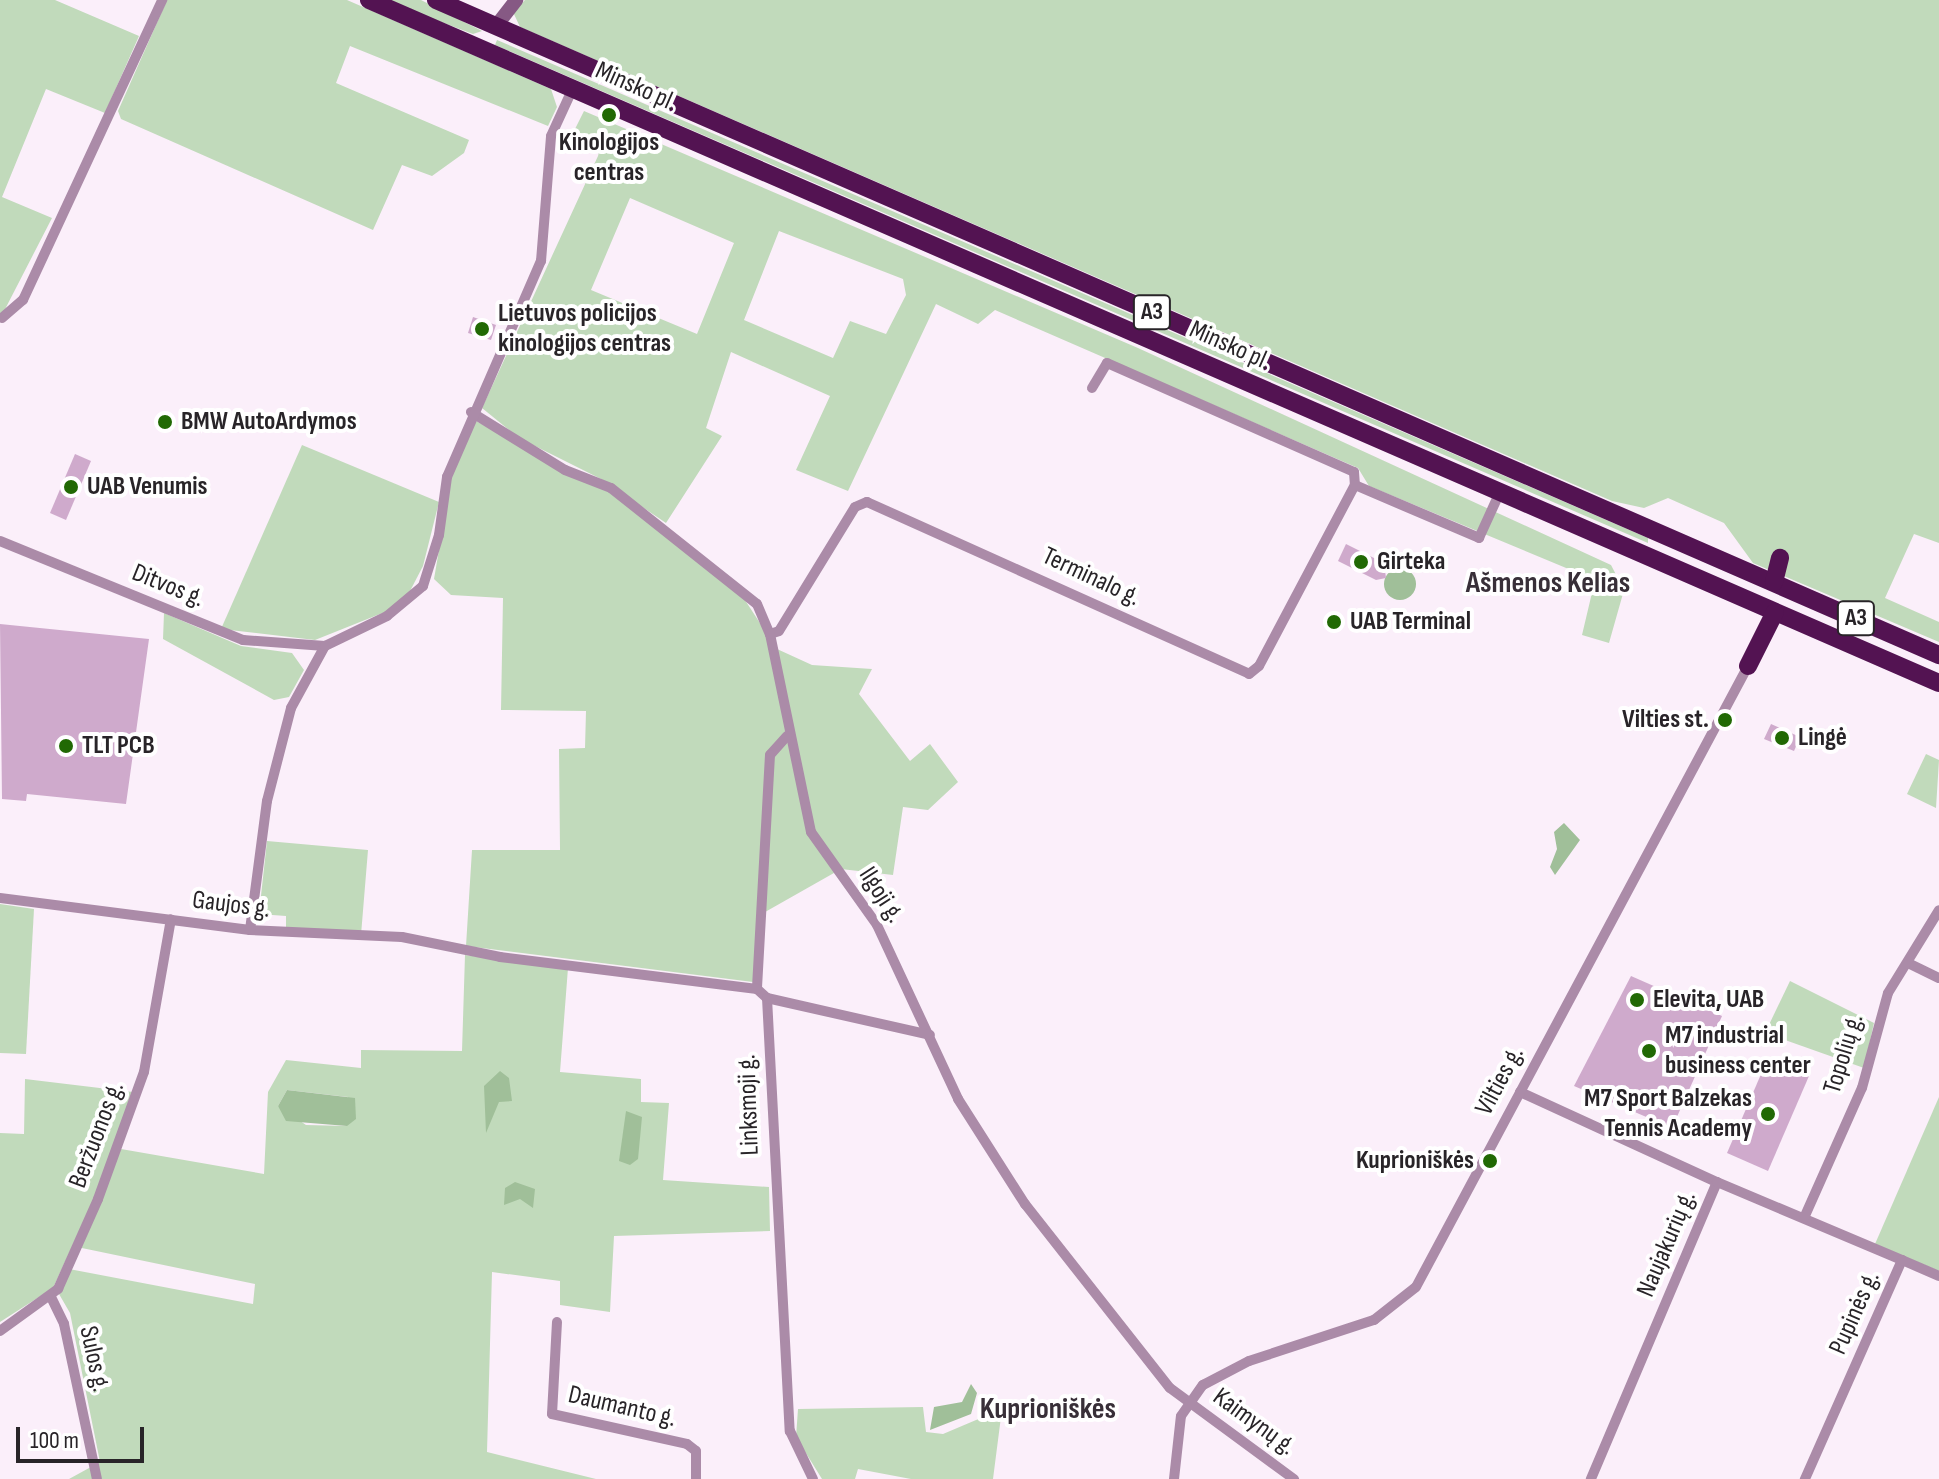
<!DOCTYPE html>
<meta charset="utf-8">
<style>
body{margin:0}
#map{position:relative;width:1939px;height:1479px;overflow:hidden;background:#fbeffa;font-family:"Sofia Sans Condensed",sans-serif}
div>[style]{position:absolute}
.green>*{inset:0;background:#c1dabb}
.water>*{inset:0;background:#a0bf99}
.round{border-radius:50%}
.building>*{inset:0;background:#cfaacc}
.street>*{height:10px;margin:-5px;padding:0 5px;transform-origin:5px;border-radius:5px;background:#ab8ba8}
.secondary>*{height:14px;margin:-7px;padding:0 7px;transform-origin:7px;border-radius:7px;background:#865984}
.highway>*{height:18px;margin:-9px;padding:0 9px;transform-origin:9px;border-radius:9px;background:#531352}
.dots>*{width:22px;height:22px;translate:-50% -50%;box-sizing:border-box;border:4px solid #fff;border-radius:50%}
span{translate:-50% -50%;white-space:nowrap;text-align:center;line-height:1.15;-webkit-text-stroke:8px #fff;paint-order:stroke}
.shield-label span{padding:2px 6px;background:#fff;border:2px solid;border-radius:6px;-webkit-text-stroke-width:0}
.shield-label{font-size:24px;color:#282428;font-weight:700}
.street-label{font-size:26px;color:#282428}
.poi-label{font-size:26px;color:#282428;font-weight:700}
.left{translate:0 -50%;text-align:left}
.right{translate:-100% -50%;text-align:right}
.quarter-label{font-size:30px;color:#382f38;font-weight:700}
.scale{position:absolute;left:16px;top:1427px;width:128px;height:36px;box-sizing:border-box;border:4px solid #282428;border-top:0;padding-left:10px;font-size:24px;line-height:28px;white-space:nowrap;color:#282428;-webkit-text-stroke:6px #fff;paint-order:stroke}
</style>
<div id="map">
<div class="green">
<div style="clip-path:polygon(0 0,55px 0,139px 36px,105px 113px,46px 89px,2px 197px,52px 218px,0 319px)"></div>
<div style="clip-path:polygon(167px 0,347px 0,551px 89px,557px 107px,548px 126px,350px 46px,336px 83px,469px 140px,464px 153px,432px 176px,402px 165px,373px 230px,121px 119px,118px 111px)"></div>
<div style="clip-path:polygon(383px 0,421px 0,482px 31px,473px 34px)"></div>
<div style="clip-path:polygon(525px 0,1939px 0,1939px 543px,1914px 534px,1885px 598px,1939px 622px,1939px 642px,1753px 563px,1724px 523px,1668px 498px,1644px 508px,1612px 501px,520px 27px,513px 12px)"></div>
<div style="clip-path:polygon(497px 40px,1648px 538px,1648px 543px,495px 45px)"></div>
<div style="clip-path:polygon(evenodd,584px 111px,1138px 348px,1611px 565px,1624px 590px,1609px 643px,1582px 635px,1595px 580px,1369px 486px,1358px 468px,995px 310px,978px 324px,936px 304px,848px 491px,796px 470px,830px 396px,731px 352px,706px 428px,722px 436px,666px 523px,601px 479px,519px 438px,482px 408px,598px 156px,601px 144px,573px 133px,584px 111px,630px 198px,734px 243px,697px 334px,591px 290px,630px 198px,584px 111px,779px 231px,903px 279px,906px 295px,886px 334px,850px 321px,833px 358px,744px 320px,779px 231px)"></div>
<div style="clip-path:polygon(472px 419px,605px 489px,741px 594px,777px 649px,812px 665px,872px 669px,859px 694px,910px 761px,930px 744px,958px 782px,928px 810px,903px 807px,893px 875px,841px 869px,758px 916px,753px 982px,466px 946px,472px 850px,560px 850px,559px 749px,585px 748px,586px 711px,501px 710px,503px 598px,451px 595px,434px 579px,451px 480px)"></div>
<div style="clip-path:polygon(302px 445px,439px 502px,423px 566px,409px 593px,385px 612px,315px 640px,221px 629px)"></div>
<div style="clip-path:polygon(164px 613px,241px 646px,292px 653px,304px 670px,289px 697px,274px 700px,163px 639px)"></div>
<div style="clip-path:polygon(1926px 754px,1939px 760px,1936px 808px,1907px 794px)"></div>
<div style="clip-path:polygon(267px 841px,368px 850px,361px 935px,286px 931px,286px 916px,259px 914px)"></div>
<div style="clip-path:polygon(0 904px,34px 909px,26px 1054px,0 1053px)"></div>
<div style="clip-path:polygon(evenodd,465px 955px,568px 968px,560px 1072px,641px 1079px,641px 1102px,669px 1103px,663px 1180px,769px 1187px,770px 1231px,614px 1236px,610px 1312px,560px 1305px,560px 1281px,492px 1272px,487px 1452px,596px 1479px,69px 1479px,100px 1462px,70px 1313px,59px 1294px,69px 1269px,253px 1304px,255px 1284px,77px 1247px,121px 1149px,264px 1174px,268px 1092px,286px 1060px,361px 1068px,361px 1050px,462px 1051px,465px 955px,287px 1090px,348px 1097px,347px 1126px,306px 1125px,278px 1106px,287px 1090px)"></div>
<div style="clip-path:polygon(1790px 981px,1874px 1023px,1864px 1068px,1765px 1033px)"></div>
<div style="clip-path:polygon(25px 1079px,133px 1092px,97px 1192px,53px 1288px,0 1322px,0 1133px,24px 1134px)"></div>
<div style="clip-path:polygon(1939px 1097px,1939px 1271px,1875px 1244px)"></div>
<div style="clip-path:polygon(923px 1407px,926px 1432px,943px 1434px,1002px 1409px,993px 1479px,911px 1479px,858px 1469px,855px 1479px,822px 1479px,796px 1437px,798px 1409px)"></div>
</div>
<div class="water">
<div class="round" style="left:1384px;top:568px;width:32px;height:32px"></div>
<div style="clip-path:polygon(1564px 823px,1580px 840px,1555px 875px,1550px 867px,1557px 849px,1554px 832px)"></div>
<div style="clip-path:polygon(500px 1071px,509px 1078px,512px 1101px,499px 1102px,486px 1133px,484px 1086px)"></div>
<div style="clip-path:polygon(287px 1090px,355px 1098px,356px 1119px,347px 1126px,286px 1121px,278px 1106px)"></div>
<div style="clip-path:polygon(626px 1111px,642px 1117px,638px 1159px,630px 1165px,619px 1161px)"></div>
<div style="clip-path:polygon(515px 1182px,535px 1189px,533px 1208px,520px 1199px,504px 1205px,505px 1188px)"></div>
<div style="clip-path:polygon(971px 1384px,977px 1393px,971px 1414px,930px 1430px,934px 1407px,962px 1402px)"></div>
</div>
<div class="building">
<div style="clip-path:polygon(473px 317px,496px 325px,491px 340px,468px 333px)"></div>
<div style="clip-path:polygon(75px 454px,91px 461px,66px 520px,50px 513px)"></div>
<div style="clip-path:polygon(1346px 544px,1384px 563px,1386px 578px,1376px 580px,1338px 561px)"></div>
<div style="clip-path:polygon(0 624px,149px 639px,126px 804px,27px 794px,26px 801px,2px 799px)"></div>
<div style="clip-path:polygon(1771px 724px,1800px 737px,1794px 751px,1764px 739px)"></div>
<div style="clip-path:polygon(1631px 976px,1722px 1016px,1672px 1128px,1574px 1086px)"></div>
<div style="clip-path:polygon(1768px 1058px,1809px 1076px,1768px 1171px,1727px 1153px)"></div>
</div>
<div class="street">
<div style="left:2px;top:318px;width:28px;rotate:-41deg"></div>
<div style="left:23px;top:300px;width:331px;rotate:-65.1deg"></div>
<div style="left:1092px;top:388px;width:29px;rotate:-59deg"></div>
<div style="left:1107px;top:363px;width:270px;rotate:23.8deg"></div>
<div style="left:1354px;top:472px;width:13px;rotate:86deg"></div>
<div style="left:471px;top:412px;width:110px;rotate:31.7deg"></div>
<div style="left:565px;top:470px;width:49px;rotate:21.4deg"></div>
<div style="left:611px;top:488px;width:186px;rotate:38.5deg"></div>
<div style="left:757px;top:604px;width:33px;rotate:67deg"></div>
<div style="left:770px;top:634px;width:202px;rotate:78.3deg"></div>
<div style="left:811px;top:832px;width:114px;rotate:54.6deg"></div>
<div style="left:877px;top:925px;width:192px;rotate:65deg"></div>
<div style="left:958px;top:1099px;width:125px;rotate:57.5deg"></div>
<div style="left:1025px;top:1204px;width:234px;rotate:51.8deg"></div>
<div style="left:1170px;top:1388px;width:154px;rotate:36.3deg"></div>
<div style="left:0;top:541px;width:262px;rotate:22.2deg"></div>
<div style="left:243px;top:640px;width:82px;rotate:4.2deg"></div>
<div style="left:770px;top:634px;width:9px;rotate:-18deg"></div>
<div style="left:779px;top:631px;width:145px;rotate:-58.5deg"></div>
<div style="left:855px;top:507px;width:13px;rotate:-23deg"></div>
<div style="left:867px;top:502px;width:419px;rotate:24.2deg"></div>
<div style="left:1249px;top:674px;width:13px;rotate:-39deg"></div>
<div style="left:1259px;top:666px;width:205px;rotate:-62.1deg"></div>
<div style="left:1355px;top:485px;width:135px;rotate:23.1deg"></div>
<div style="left:1479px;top:538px;width:51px;rotate:-65.5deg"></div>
<div style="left:787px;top:736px;width:25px;rotate:132deg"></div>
<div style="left:770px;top:755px;width:234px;rotate:93.2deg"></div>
<div style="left:757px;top:989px;width:13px;rotate:42deg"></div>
<div style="left:767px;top:998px;width:434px;rotate:87deg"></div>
<div style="left:790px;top:1431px;width:53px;rotate:64.4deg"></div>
<div style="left:0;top:898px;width:252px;rotate:7.3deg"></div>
<div style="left:250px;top:930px;width:152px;rotate:2.6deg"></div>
<div style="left:402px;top:937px;width:100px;rotate:11.5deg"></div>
<div style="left:500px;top:957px;width:259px;rotate:7.1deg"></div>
<div style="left:250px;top:930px;width:130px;rotate:-82.5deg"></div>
<div style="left:267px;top:801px;width:96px;rotate:-75.5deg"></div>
<div style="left:291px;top:708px;width:71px;rotate:-61.3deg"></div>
<div style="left:325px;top:646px;width:69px;rotate:-25.8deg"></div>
<div style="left:387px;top:616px;width:47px;rotate:-39.8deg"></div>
<div style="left:423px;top:586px;width:53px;rotate:-72.6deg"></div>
<div style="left:439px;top:535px;width:59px;rotate:-82.1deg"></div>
<div style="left:447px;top:477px;width:236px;rotate:-66.5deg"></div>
<div style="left:541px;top:261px;width:125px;rotate:-85.4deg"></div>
<div style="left:551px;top:136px;width:53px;rotate:-65.4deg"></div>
<div style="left:1908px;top:963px;width:34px;rotate:26deg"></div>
<div style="left:767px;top:998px;width:167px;rotate:12.8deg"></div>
<div style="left:1520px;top:1092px;width:217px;rotate:24.6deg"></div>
<div style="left:1717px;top:1182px;width:323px;rotate:113deg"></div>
<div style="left:1717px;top:1182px;width:201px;rotate:22.9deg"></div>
<div style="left:1902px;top:1260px;width:240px;rotate:113.9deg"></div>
<div style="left:1804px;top:1218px;width:142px;rotate:-66deg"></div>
<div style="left:1862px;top:1088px;width:98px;rotate:-74.7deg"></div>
<div style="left:1888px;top:993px;width:97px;rotate:-58.4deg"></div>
<div style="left:1902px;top:1260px;width:40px;rotate:23.4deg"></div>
<div style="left:51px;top:1297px;width:30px;rotate:64deg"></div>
<div style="left:64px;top:1324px;width:158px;rotate:78deg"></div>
<div style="left:557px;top:1322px;width:92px;rotate:93.1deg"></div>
<div style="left:552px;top:1414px;width:138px;rotate:12.5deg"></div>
<div style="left:687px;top:1444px;width:11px;rotate:38deg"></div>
<div style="left:696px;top:1451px;width:28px;rotate:90deg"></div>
<div style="left:0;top:1331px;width:72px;rotate:-35.9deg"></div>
<div style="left:58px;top:1289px;width:98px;rotate:-66deg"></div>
<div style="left:98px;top:1199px;width:135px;rotate:-70.1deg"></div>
<div style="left:144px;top:1072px;width:155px;rotate:-80deg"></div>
<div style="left:1174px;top:1479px;width:63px;rotate:-83.7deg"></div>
<div style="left:1181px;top:1416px;width:38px;rotate:-55deg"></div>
<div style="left:1203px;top:1385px;width:52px;rotate:-27.6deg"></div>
<div style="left:1249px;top:1361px;width:132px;rotate:-18.2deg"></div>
<div style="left:1374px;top:1320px;width:53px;rotate:-38.2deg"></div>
<div style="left:1416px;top:1287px;width:704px;rotate:-61.87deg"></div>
</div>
<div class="secondary">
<div style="left:496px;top:26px;width:33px;rotate:-52deg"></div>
</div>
<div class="highway">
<div style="left:369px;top:0;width:1712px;rotate:23.51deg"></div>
<div style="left:436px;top:0;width:1640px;rotate:23.55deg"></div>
<div style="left:1774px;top:582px;width:25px;rotate:-76deg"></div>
<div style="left:1748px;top:666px;width:60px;rotate:-63.4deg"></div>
</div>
<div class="dots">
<div style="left:609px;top:115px;background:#216904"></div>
<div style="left:482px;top:329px;background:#216904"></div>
<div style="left:165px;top:422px;background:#216904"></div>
<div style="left:71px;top:487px;background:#216904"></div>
<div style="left:1361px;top:562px;background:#216904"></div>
<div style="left:1334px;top:622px;background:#216904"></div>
<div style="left:1725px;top:720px;background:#216904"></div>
<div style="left:1782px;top:738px;background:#216904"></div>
<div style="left:66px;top:746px;background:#216904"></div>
<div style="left:1637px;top:1000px;background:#216904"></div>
<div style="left:1649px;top:1051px;background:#216904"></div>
<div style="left:1768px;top:1114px;background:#216904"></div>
<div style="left:1490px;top:1161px;background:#216904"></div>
</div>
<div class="shield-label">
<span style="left:1152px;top:312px">A3</span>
<span style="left:1856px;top:618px">A3</span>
</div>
<div class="street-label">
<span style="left:636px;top:87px;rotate:24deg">Minsko pl.</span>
<span style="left:1230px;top:346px;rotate:24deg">Minsko pl.</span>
<span style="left:1091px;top:577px;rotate:25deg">Terminalo g.</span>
<span style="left:168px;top:586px;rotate:22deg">Ditvos g.</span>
<span style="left:881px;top:895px;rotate:57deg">Ilgoji g.</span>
<span style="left:231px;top:905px;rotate:7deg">Gaujos g.</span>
<span style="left:1844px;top:1054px;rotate:-73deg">Topolių g.</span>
<span style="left:1500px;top:1081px;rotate:-62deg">Vilties g.</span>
<span style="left:749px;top:1105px;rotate:-92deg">Linksmoji g.</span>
<span style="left:97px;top:1135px;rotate:-69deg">Beržuonos g.</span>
<span style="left:1667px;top:1244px;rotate:-67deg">Naujakurių g.</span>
<span style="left:1855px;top:1313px;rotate:-66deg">Pupinės g.</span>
<span style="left:94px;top:1359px;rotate:78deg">Sulos g.</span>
<span style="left:622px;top:1407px;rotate:13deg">Daumanto g.</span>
<span style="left:1254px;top:1422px;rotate:36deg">Kaimynų g.</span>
</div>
<div class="poi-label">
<span style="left:609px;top:158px">Kinologijos<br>centras</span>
<span class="left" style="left:498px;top:329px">Lietuvos policijos<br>kinologijos centras</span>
<span class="left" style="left:181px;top:422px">BMW AutoArdymos</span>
<span class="left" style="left:87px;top:487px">UAB Venumis</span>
<span class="left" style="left:1377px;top:562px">Girteka</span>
<span class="left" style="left:1350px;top:622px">UAB Terminal</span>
<span class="right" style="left:1709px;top:720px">Vilties st.</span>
<span class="left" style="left:1798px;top:738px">Lingė</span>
<span class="left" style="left:82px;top:746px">TLT PCB</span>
<span class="left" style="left:1653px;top:1000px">Elevita, UAB</span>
<span class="left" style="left:1665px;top:1051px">M7 industrial<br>business center</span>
<span class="right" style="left:1752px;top:1114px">M7 Sport Balzekas<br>Tennis Academy</span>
<span class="right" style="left:1474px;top:1161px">Kuprioniškės</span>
</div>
<div class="quarter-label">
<span style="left:1548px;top:583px">Ašmenos Kelias</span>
<span style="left:1048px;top:1409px">Kuprioniškės</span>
</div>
<div class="scale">100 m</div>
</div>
